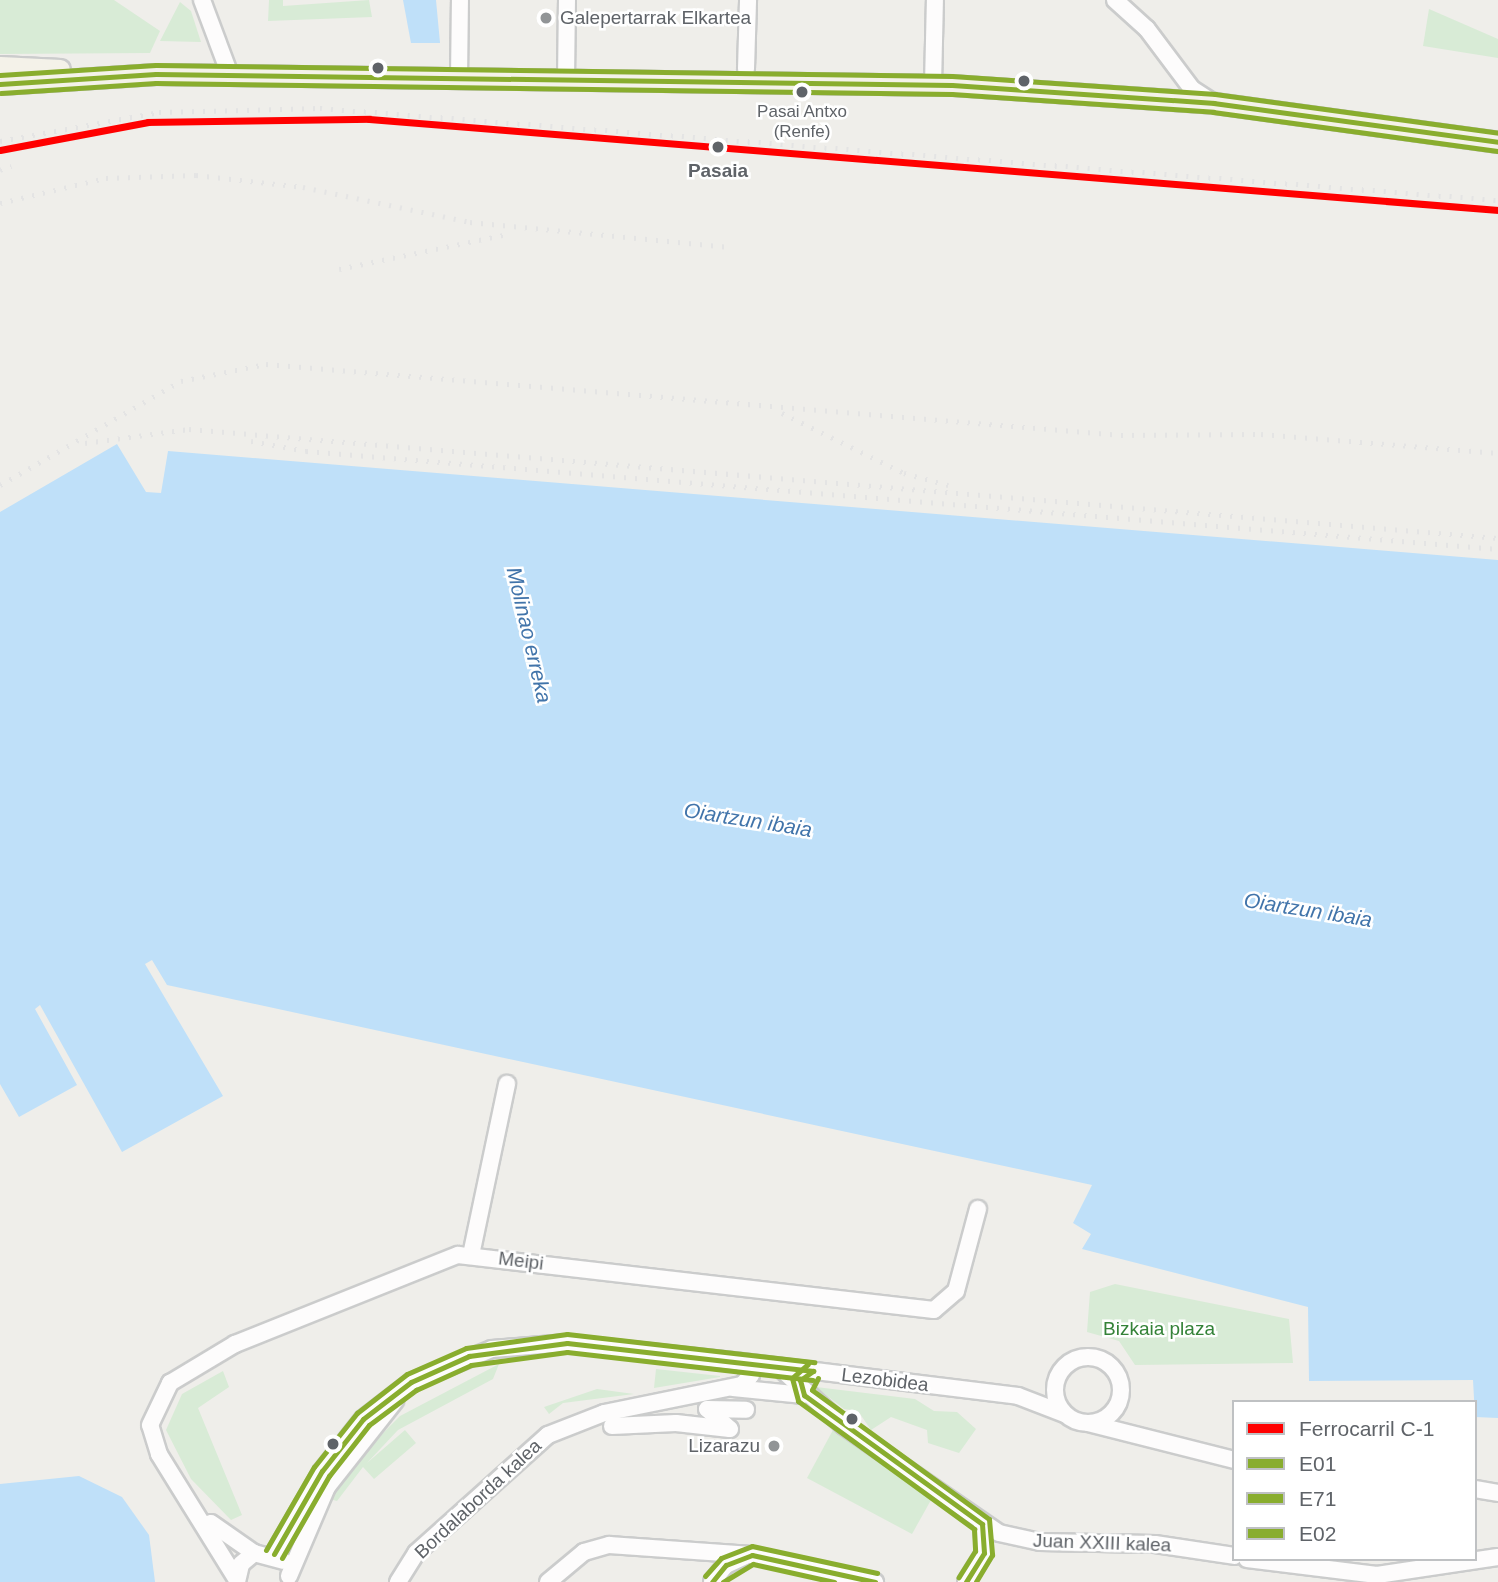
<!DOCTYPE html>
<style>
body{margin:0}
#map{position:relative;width:1498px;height:1582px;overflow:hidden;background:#efeeea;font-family:Arial,sans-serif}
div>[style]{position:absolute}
.green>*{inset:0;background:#d8ebd6}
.water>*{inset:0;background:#bfe0f9}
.roads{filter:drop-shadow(2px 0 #cbcccc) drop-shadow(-2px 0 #cbcccc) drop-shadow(0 2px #cbcccc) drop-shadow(0 -2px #cbcccc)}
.minor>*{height:16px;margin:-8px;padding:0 8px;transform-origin:8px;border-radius:8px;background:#fdfcfc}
.minor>.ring{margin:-8px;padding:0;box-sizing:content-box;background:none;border:16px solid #fdfcfc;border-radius:50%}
.major>*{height:19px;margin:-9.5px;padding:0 9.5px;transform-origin:9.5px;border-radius:9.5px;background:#f4f2e9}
.rail>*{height:4.5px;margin-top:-2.25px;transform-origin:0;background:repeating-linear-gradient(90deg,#e4e4e4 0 2px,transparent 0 11px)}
.bus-1>*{height:5px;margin:-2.5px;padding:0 2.5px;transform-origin:2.5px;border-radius:2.5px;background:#89ad2e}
.bus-2>*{height:5px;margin:-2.5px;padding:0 2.5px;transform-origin:2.5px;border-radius:2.5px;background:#89ad2e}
.bus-3>*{height:5px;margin:-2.5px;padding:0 2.5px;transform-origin:2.5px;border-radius:2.5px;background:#89ad2e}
.bus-4>*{height:5px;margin:-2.5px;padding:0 2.5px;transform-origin:2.5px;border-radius:2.5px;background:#89ad2e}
.rail-1>*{height:7px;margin:-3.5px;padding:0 3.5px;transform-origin:3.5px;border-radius:3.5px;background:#f00}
.dots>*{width:19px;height:19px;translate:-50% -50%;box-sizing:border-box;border:4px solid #fff;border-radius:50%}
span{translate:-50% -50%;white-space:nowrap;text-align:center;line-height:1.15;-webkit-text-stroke:5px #fff;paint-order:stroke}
.bus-label{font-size:17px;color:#5f6368}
.poi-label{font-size:19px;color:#5f6368}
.left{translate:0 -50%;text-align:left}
.right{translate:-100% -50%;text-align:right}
.stop-label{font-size:19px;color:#5f6368;font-weight:700}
.street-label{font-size:19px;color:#5f6368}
.park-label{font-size:19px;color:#348238}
.water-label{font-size:21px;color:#4174aa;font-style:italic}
.legend{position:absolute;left:1232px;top:1400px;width:245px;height:161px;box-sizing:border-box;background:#fff;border:2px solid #bfc1c3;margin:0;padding:9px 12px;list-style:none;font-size:21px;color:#5f6368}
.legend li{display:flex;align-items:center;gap:14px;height:35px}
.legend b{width:35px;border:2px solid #bfc1c3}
</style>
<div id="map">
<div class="green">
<div style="clip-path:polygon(0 0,114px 0,160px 31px,150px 53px,0 54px)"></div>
<div style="clip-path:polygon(269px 0,283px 0,283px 6px,369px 0,372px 17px,268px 21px)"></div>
<div style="clip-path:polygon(180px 2px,191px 11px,201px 42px,160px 41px)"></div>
<div style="clip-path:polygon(1429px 9px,1498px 39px,1498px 58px,1423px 46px)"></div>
<div style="clip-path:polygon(1115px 1284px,1289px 1319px,1293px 1363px,1135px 1365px,1119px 1341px,1087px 1332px,1090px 1292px)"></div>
<div style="clip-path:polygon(499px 1364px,493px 1379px,398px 1430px,367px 1463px,405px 1430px,416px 1443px,374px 1479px,363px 1467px,337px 1501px,329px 1499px,345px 1471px,400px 1416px)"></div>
<div style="clip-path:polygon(656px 1369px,720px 1376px,720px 1377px,654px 1388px)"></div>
<div style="clip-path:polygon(223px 1371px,229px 1387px,198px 1408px,242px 1515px,231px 1520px,191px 1479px,166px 1430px,182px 1394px)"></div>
<div style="clip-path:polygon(816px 1387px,915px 1399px,934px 1411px,957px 1412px,976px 1429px,959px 1453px,928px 1443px,927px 1430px,891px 1417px,871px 1430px,858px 1411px,844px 1409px)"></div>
<div style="clip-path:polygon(597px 1389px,634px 1394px,563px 1403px,549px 1414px,544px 1407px)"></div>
<div style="clip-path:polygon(833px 1430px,931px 1500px,912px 1534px,807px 1478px)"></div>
</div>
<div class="water">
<div style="clip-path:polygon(403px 0,436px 0,440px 43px,411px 43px)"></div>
<div style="clip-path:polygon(117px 444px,146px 492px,161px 493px,168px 451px,1498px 560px,1498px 1418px,1475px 1417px,1473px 1380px,1309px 1381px,1308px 1307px,1082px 1249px,1091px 1234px,1073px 1223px,1092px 1185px,167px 985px,152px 960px,145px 964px,223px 1096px,122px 1152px,40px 1005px,35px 1009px,77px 1085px,19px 1117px,0 1084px,0 512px)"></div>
<div style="clip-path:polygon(79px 1476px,122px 1497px,149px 1535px,155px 1582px,0 1582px,0 1484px)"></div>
</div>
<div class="roads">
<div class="minor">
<div style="left:202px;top:0;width:80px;rotate:69.5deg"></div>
<div style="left:1115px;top:0;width:43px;rotate:42.2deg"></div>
<div style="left:1147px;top:29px;width:75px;rotate:53.1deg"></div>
<div style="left:1192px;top:89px;width:24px;rotate:33deg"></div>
<div style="left:746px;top:69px;width:69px;rotate:-88.3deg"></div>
<div style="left:459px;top:78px;width:78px;rotate:-89.3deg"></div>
<div style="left:566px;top:80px;width:80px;rotate:-89.3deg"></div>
<div style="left:933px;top:85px;width:85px;rotate:-88.7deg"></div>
<div style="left:471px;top:1255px;width:175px;rotate:-78.1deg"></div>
<div class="ring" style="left:1055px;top:1357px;width:50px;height:50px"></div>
<div style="left:778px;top:1366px;width:89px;rotate:42.3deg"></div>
<div style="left:844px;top:1426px;width:188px;rotate:34.6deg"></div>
<div style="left:999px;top:1533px;width:42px;rotate:12.4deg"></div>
<div style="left:1040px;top:1542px;width:115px;rotate:1deg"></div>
<div style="left:1155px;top:1544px;width:80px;rotate:8.6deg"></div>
<div style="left:733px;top:1388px;width:71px;rotate:5.6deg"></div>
<div style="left:1088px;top:1423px;width:151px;rotate:14.2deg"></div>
<div style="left:612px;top:1426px;width:64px;rotate:-2.7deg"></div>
<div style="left:676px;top:1423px;width:54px;rotate:6.3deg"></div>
<div style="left:730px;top:1429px;width:30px;rotate:-139deg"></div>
<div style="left:707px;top:1409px;width:39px;rotate:1deg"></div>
<div style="left:1475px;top:1489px;width:23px;rotate:10deg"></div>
<div style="left:211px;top:1523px;width:52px;rotate:34.9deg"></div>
<div style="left:274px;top:1554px;width:96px;rotate:-60deg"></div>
<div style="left:322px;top:1471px;width:66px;rotate:-51.7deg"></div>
<div style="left:363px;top:1419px;width:61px;rotate:-37.6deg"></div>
<div style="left:411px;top:1382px;width:87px;rotate:-22.2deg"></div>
<div style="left:492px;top:1349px;width:75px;rotate:-4.6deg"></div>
<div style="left:567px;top:1343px;width:176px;rotate:6.2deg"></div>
<div style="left:742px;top:1362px;width:278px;rotate:7deg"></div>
<div style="left:1018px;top:1396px;width:50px;rotate:21deg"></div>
<div style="left:1247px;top:1559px;width:131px;rotate:7deg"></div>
<div style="left:1377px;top:1575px;width:122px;rotate:-8.5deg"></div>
<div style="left:289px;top:1576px;width:97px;rotate:-66.9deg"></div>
<div style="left:327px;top:1487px;width:110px;rotate:-51.7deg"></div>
<div style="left:237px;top:1580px;width:148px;rotate:-121.8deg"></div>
<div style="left:159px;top:1454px;width:30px;rotate:-107deg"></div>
<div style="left:150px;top:1425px;width:47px;rotate:-64.5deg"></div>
<div style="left:170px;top:1383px;width:76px;rotate:-31deg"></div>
<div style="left:235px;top:1344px;width:240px;rotate:-21.8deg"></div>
<div style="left:458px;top:1255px;width:479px;rotate:6.6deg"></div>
<div style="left:934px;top:1310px;width:29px;rotate:-41deg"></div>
<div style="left:956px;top:1291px;width:85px;rotate:-75deg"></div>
<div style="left:237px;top:1582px;width:18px;rotate:-77deg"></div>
<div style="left:241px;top:1564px;width:17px;rotate:-40deg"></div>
<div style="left:254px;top:1553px;width:30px;rotate:15deg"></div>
<div style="left:398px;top:1582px;width:34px;rotate:-58deg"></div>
<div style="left:416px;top:1553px;width:177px;rotate:-41.8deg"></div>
<div style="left:548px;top:1435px;width:60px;rotate:-21.4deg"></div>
<div style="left:604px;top:1413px;width:141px;rotate:-11.5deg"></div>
<div style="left:742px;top:1385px;width:13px;rotate:-48deg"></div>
<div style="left:751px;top:1375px;width:16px;rotate:-125deg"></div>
<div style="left:548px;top:1582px;width:47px;rotate:-39.8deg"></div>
<div style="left:584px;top:1552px;width:26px;rotate:-16deg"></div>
<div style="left:609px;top:1545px;width:143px;rotate:4deg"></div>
<div style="left:752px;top:1555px;width:126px;rotate:12.4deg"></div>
<div style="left:712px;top:1582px;width:22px;rotate:-51deg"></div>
<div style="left:726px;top:1565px;width:21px;rotate:-25deg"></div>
<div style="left:966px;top:1582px;width:34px;rotate:-58deg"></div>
<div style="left:984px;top:1553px;width:29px;rotate:-94deg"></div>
</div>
<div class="major">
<div style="left:0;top:66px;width:60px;rotate:2.9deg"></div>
<div style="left:0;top:84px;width:156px;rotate:-3.7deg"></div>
<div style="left:156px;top:74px;width:796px;rotate:0.79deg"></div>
<div style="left:952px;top:85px;width:263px;rotate:3.9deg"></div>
<div style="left:1214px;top:103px;width:287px;rotate:7.8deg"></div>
</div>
</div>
<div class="rail">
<div style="left:0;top:141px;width:162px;rotate:-10.3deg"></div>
<div style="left:159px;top:112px;width:161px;rotate:-1.4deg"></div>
<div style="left:320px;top:108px;width:1182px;rotate:4.47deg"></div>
<div style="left:0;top:170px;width:12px;rotate:-20deg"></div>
<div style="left:0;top:203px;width:109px;rotate:-13.3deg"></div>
<div style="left:106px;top:178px;width:90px;rotate:-1.9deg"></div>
<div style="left:196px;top:175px;width:108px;rotate:6.4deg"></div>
<div style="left:303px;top:187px;width:171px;rotate:11.8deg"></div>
<div style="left:470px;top:222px;width:261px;rotate:5.5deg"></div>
<div style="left:339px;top:269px;width:173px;rotate:-11.7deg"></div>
<div style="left:782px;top:413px;width:136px;rotate:26.2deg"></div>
<div style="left:904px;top:473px;width:46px;rotate:15.3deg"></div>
<div style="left:251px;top:441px;width:56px;rotate:10.3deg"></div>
<div style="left:306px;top:451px;width:1196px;rotate:4.7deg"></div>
<div style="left:85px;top:443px;width:105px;rotate:-7.7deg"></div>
<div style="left:189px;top:429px;width:1314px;rotate:4.76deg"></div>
<div style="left:0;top:485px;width:209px;rotate:-29.9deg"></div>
<div style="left:181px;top:381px;width:87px;rotate:-11.3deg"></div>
<div style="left:266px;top:364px;width:858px;rotate:4.75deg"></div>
<div style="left:1121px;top:435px;width:140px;rotate:-0.4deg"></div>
<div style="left:1261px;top:434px;width:238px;rotate:4.6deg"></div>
</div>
<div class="bus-1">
<div style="left:0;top:84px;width:156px;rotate:-3.7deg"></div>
<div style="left:156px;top:74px;width:796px;rotate:0.79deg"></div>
<div style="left:952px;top:85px;width:263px;rotate:3.9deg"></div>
<div style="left:1214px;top:103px;width:287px;rotate:7.8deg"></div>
<div style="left:813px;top:1371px;width:16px;rotate:145deg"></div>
<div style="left:800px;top:1380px;width:16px;rotate:75deg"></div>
<div style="left:804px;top:1395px;width:220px;rotate:35.9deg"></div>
<div style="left:982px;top:1524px;width:29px;rotate:86deg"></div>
<div style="left:984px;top:1553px;width:34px;rotate:122deg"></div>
<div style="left:274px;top:1554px;width:96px;rotate:-60deg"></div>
<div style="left:322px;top:1471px;width:66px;rotate:-51.7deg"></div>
<div style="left:363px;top:1419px;width:61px;rotate:-37.6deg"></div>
<div style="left:411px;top:1382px;width:64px;rotate:-24.1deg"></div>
<div style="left:469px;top:1356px;width:99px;rotate:-7.6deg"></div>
<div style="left:567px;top:1343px;width:248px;rotate:6.5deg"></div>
<div style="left:712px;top:1582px;width:22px;rotate:-51deg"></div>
<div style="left:726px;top:1565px;width:28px;rotate:-21deg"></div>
<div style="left:752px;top:1555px;width:126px;rotate:12.4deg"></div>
</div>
<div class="bus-2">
<div style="left:1px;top:93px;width:155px;rotate:-3.7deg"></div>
<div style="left:156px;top:83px;width:796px;rotate:0.79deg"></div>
<div style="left:952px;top:94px;width:262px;rotate:3.9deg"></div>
<div style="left:1213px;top:112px;width:287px;rotate:7.8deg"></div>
<div style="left:808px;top:1364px;width:21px;rotate:139deg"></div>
<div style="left:792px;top:1378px;width:24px;rotate:75deg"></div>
<div style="left:798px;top:1401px;width:218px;rotate:36deg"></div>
<div style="left:974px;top:1529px;width:22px;rotate:87deg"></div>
<div style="left:975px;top:1551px;width:31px;rotate:122deg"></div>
<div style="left:282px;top:1558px;width:95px;rotate:-60.2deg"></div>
<div style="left:329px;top:1476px;width:65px;rotate:-51.9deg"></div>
<div style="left:369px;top:1425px;width:59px;rotate:-36.7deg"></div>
<div style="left:416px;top:1390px;width:60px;rotate:-24.4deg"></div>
<div style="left:471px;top:1365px;width:97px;rotate:-7.7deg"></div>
<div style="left:567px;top:1352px;width:247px;rotate:6.5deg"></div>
<div style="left:723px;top:1582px;width:35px;rotate:-31deg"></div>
<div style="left:753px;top:1564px;width:83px;rotate:12.5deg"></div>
</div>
<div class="bus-3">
<div style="left:0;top:75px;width:156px;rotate:-3.7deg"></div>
<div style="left:156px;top:65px;width:796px;rotate:0.79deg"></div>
<div style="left:952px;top:76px;width:264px;rotate:3.9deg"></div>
<div style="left:1215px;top:94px;width:286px;rotate:7.8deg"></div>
</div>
<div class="bus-4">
<div style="left:818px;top:1378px;width:13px;rotate:117deg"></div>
<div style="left:812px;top:1390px;width:219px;rotate:36.1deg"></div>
<div style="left:989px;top:1519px;width:36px;rotate:85deg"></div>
<div style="left:992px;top:1555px;width:31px;rotate:121deg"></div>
<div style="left:266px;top:1550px;width:96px;rotate:-60deg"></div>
<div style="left:314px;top:1467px;width:69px;rotate:-51.5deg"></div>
<div style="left:357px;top:1413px;width:63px;rotate:-38deg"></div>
<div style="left:407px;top:1374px;width:64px;rotate:-23.8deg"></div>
<div style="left:466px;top:1348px;width:102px;rotate:-7.9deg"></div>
<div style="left:567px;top:1334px;width:249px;rotate:6.5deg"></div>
<div style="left:705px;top:1576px;width:24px;rotate:-48deg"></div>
<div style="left:721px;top:1558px;width:33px;rotate:-21deg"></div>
<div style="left:752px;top:1546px;width:128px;rotate:12.2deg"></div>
</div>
<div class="rail-1">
<div style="left:0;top:150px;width:151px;rotate:-10.7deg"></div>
<div style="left:148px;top:122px;width:221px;rotate:-0.8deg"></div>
<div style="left:369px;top:119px;width:1133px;rotate:4.61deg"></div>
</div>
<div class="dots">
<div style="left:546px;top:18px;background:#919496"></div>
<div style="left:378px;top:68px;background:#5f6368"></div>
<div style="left:1024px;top:81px;background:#5f6368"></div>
<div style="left:802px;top:92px;background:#5f6368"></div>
<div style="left:718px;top:147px;background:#5f6368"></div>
<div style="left:852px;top:1419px;background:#5f6368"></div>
<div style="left:333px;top:1444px;background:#5f6368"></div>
<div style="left:774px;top:1446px;background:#919496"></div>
</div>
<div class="bus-label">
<span style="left:802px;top:122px">Pasai Antxo<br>(Renfe)</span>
</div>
<div class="poi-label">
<span class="left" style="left:560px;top:18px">Galepertarrak Elkartea</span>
<span class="right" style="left:760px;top:1446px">Lizarazu</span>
</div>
<div class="stop-label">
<span style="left:718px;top:171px">Pasaia</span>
</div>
<div class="street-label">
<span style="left:521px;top:1261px;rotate:7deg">Meipi</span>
<span style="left:885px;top:1380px;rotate:7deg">Lezobidea</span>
<span style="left:478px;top:1499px;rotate:-43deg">Bordalaborda kalea</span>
<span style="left:1102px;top:1543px;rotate:2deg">Juan XXIII kalea</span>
</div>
<div class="park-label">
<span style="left:1159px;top:1329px">Bizkaia plaza</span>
</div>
<div class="water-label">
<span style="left:529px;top:635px;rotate:77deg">Molinao erreka</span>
<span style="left:748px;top:820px;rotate:9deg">Oiartzun ibaia</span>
<span style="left:1308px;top:910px;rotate:9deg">Oiartzun ibaia</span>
</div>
<ul class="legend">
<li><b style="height:9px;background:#f00"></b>Ferrocarril C-1</li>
<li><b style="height:9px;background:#89ad2e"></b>E01</li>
<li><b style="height:9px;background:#89ad2e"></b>E71</li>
<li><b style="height:9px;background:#89ad2e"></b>E02</li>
</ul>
</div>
